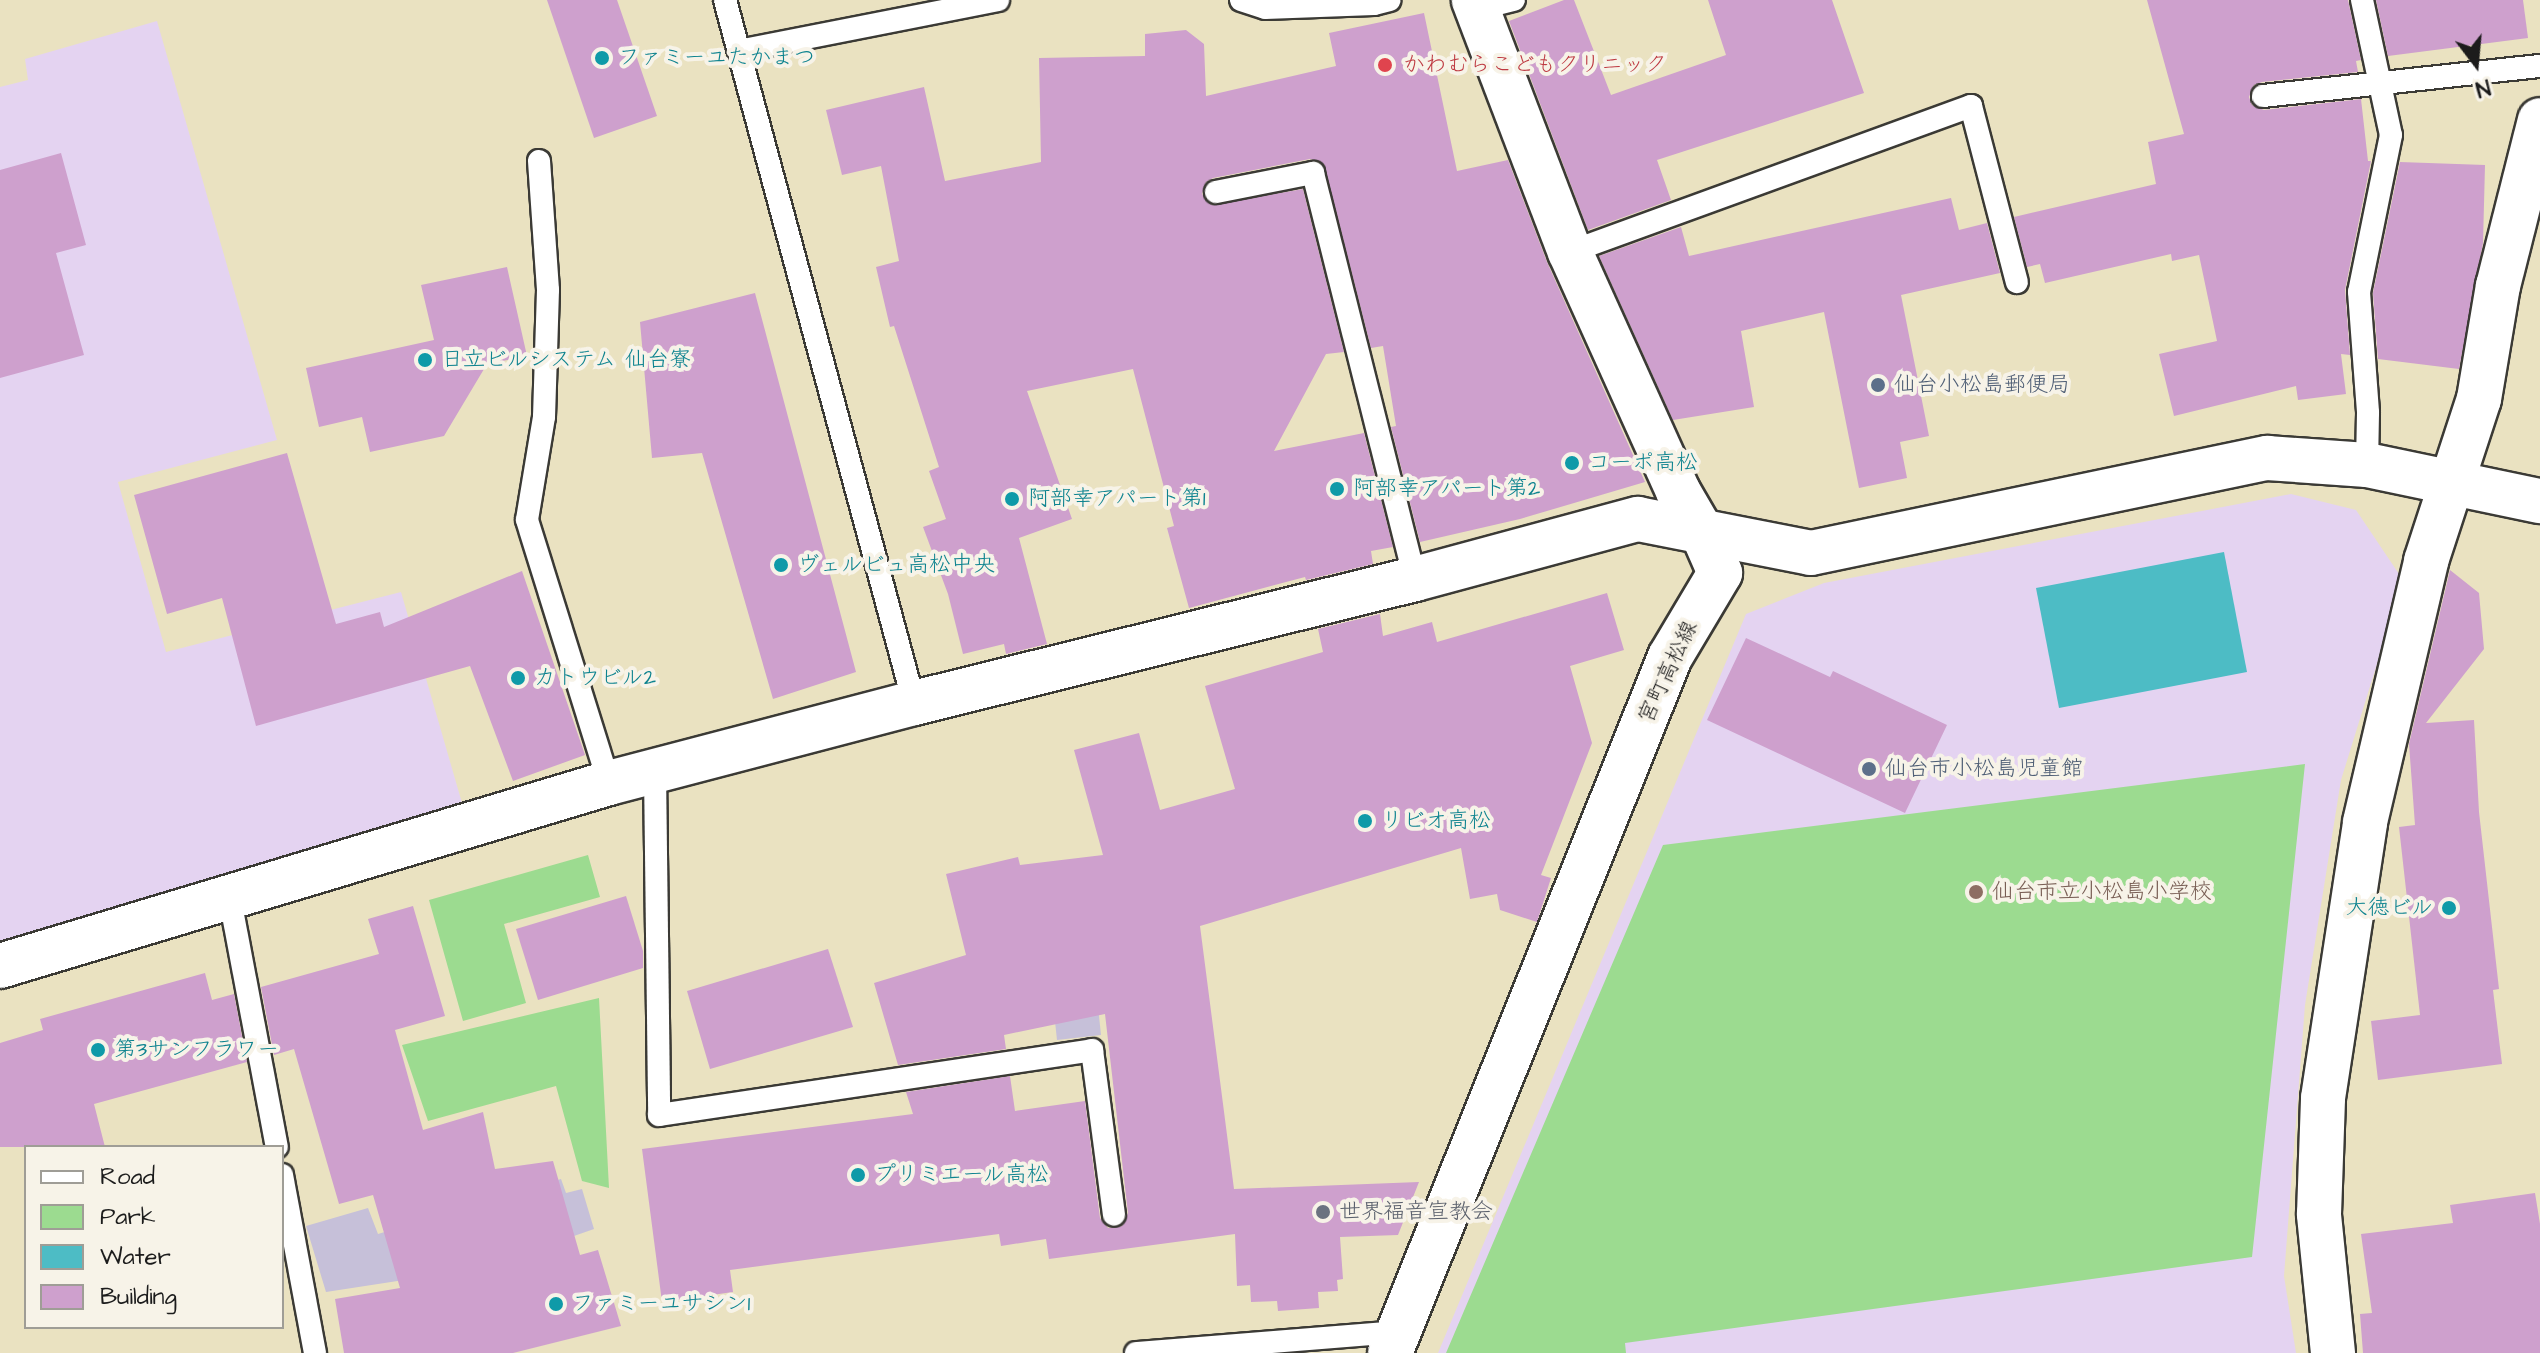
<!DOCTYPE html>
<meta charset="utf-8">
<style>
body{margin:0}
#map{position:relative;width:2540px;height:1353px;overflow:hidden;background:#eae2c1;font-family:"Architects Daughter","Klee One",sans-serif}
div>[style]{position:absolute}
.built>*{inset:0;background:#e4d3f1}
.industrial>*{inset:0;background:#c6c0d9}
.green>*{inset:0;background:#9cdb90}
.water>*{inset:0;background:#4dbcc5}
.building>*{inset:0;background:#cea0cd}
.roads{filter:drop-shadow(2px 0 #3b3a35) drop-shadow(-2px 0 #3b3a35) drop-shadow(0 2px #3b3a35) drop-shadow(0 -2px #3b3a35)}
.service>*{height:22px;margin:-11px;padding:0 11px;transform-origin:11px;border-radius:11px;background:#fff}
.minor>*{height:44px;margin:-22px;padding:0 22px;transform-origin:22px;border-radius:22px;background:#fff}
.tertiary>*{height:44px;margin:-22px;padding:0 22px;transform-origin:22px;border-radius:22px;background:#fff}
.dots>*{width:22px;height:22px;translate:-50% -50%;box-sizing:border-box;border:4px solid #f7f3e8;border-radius:50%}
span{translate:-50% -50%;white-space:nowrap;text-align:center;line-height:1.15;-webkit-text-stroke:8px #f7f3e8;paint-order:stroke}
.culture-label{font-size:22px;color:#0d838f}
.left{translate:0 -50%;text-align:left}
.right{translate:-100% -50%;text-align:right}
.health-label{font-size:22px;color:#be3a42}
.service-label{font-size:22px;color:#4e5e75}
.street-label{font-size:22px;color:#1c1c1c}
.education-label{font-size:22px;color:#785e54}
.worship-label{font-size:22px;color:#5b616d}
.legend{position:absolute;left:24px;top:1145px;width:260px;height:184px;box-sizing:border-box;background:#f7f3e8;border:2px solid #9f9d96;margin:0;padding:10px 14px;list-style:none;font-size:24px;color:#1c1c1c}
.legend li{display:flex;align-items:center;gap:16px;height:40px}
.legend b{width:40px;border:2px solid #9f9d96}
.north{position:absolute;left:2436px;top:24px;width:80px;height:80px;-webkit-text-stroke:6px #f7f3e8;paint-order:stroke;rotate:164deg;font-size:22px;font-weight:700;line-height:32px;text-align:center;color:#1c1c1c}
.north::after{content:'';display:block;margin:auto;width:28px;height:36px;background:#1c1c1c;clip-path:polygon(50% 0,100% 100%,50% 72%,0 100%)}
</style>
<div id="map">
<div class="built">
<div style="clip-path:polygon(157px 21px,277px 440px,118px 482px,166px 652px,401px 592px,462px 803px,0 950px,0 87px,28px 80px,25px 59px)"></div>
<div style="clip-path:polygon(2291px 494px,2356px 510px,2403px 580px,2341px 780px,2305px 1005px,2284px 1276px,2296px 1353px,1438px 1353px,1746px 614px,1824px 583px)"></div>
</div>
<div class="industrial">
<div style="clip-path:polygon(1095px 978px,1101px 1035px,1057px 1040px,1051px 983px)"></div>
<div style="clip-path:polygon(561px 1179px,566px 1193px,582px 1189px,594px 1229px,482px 1268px,326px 1292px,306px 1226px,368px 1208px,378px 1234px)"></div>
</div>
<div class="green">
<div style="clip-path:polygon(2305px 764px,2252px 1257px,1625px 1343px,1626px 1353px,1446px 1353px,1663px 845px)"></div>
<div style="clip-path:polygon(588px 855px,600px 897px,504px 924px,526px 1003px,463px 1021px,429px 900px)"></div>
<div style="clip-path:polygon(599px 998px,609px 1188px,582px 1181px,556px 1086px,428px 1121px,402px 1045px)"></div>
</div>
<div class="water">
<div style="clip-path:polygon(2224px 552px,2247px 672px,2059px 708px,2036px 588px)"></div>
</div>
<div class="building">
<div style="clip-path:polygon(547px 0,617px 0,657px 116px,594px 138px)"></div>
<div style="clip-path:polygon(1564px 0,1574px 0,1611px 95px,1726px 55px,1708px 0,1832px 0,1864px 93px,1657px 160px,1671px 200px,1588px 230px,1509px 21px)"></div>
<div style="clip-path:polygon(2147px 0,2348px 0,2361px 60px,2356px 61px,2358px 72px,2262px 82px,2254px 85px,2249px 97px,2252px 105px,2264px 110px,2361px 99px,2368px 161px,2371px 161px,2345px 290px,2350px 355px,2341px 354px,2346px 394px,2298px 400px,2296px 386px,2174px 416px,2159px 354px,2217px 341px,2199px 255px,2172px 261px,2171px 254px,2045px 283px,2040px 264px,2027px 267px,2014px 217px,2156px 184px,2148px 142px,2184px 134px)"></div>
<div style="clip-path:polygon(2376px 0,2523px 0,2528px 38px,2388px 56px)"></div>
<div style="clip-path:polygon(1424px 13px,1457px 171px,1508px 160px,1547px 262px,1645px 482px,1520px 519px,1420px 542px,1391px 427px,1396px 426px,1383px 346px,1371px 348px,1324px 164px,1310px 159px,1213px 178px,1206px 182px,1202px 194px,1212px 205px,1303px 189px,1344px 352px,1326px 354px,1274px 451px,1364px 433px,1393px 547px,1371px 551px,1373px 564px,1306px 580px,1305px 577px,1189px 608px,1167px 528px,1174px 526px,1133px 369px,1027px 391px,1072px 519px,1019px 538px,1047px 644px,1006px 654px,1004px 644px,963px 654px,948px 594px,923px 527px,946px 519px,929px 471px,939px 467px,894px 326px,890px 327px,876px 267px,899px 261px,881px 166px,842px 175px,826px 110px,924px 87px,945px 181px,1041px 162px,1039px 58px,1145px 56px,1145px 34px,1186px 30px,1204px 44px,1206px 96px,1336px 66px,1329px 33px)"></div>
<div style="clip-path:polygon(61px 153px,86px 245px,56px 253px,84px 355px,0 378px,0 170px)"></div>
<div style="clip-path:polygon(2400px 162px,2485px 165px,2483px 243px,2459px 369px,2378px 359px,2373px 293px)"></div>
<div style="clip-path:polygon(1951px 198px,1959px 230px,1987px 223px,2000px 273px,1901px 295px,1929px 436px,1900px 442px,1907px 478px,1859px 488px,1824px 312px,1741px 331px,1754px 407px,1673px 420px,1599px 256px,1681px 227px,1689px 256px)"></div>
<div style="clip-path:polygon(507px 267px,527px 356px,487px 364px,444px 436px,370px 452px,362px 417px,319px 427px,306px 368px,434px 340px,421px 285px)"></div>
<div style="clip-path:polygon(755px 293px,856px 672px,773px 699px,702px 453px,652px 458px,640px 322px)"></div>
<div style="clip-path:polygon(287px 453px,336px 624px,380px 612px,384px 627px,522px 571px,585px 755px,513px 781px,470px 666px,256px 726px,222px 598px,167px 614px,134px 495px)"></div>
<div style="clip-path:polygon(2450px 570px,2479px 593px,2484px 649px,2426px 723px,2474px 720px,2479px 812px,2499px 989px,2493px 990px,2502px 1064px,2378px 1080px,2371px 1021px,2420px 1015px,2399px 827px,2415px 825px,2409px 744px)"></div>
<div style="clip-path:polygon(1607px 593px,1624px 650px,1570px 666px,1592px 743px,1541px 875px,1551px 878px,1537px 922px,1500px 910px,1497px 894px,1470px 899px,1461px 848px,1200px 926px,1234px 1189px,1419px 1182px,1398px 1235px,1340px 1237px,1343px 1279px,1337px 1280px,1338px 1291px,1318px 1292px,1319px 1308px,1278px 1311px,1277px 1301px,1251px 1302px,1250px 1285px,1237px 1286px,1235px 1234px,1049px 1259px,1046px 1239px,1001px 1246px,999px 1234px,730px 1270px,733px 1292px,662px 1302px,642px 1149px,913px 1114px,906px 1092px,1010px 1076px,1015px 1111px,1085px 1101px,1100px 1218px,1108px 1228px,1122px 1226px,1128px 1213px,1105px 1014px,1004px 1035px,1006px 1049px,898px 1065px,874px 983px,966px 955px,946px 874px,1018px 857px,1020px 865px,1103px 855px,1074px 750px,1139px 733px,1160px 810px,1235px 789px,1205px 686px,1323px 652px,1318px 629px,1380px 614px,1383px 636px,1432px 622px,1437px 642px)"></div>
<div style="clip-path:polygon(1746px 638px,1830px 677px,1833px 671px,1947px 725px,1905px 813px,1707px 720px)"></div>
<div style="clip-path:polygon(626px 896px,643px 951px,643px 968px,538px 1000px,516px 929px)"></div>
<div style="clip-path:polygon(413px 906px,445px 1016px,395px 1030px,423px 1130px,483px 1112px,495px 1169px,553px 1161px,580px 1255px,598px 1250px,621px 1326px,513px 1353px,344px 1353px,335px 1299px,400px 1288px,373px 1195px,339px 1204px,294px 1049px,274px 1055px,261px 987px,379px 954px,368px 919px)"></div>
<div style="clip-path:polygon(828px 949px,853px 1027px,710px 1069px,687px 991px)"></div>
<div style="clip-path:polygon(205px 973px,212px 1000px,234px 994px,247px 1062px,94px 1104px,105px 1147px,0 1147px,0 1043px,43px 1030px,40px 1019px)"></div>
<div style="clip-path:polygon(2535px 1193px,2540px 1224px,2540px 1353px,2363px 1353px,2360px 1314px,2372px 1313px,2361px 1234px,2453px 1223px,2450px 1205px)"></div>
</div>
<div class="roads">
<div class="service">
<div style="left:725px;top:0;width:728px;rotate:74.95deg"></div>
<div style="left:1241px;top:0;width:25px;rotate:18deg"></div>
<div style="left:1265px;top:8px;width:109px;rotate:-2.1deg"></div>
<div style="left:1374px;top:4px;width:16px;rotate:-14deg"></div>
<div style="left:2362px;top:0;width:138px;rotate:77.9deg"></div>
<div style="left:2391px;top:135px;width:160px;rotate:101.5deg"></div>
<div style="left:2359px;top:292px;width:121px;rotate:85.7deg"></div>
<div style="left:2368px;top:413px;width:52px;rotate:91.1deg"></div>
<div style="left:1477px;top:9px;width:38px;rotate:-14deg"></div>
<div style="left:739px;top:51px;width:264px;rotate:-11.1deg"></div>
<div style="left:2263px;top:96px;width:279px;rotate:-6.2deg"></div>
<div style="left:539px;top:161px;width:129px;rotate:86deg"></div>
<div style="left:548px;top:290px;width:127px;rotate:91.8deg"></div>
<div style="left:544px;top:417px;width:104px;rotate:99.4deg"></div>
<div style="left:527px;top:520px;width:275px;rotate:72.7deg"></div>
<div style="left:1216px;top:192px;width:99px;rotate:-11.1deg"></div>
<div style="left:1313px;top:173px;width:419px;rotate:75.9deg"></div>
<div style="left:1570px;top:252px;width:427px;rotate:-20deg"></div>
<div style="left:1971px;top:106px;width:182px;rotate:75.4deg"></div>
<div style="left:655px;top:771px;width:344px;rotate:89.3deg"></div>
<div style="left:659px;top:1115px;width:438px;rotate:-8.5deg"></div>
<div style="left:1092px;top:1050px;width:166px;rotate:82.4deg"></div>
<div style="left:230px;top:899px;width:252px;rotate:79.3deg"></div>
<div style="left:282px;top:1175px;width:181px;rotate:79.5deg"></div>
<div style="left:1136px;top:1353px;width:262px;rotate:-4.6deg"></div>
</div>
<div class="minor">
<div style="left:1390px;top:1353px;width:750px;rotate:-68.09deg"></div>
<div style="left:1670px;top:657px;width:98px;rotate:-59.2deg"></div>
<div style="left:1720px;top:573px;width:43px;rotate:-113.6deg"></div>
<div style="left:1703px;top:534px;width:50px;rotate:-120.2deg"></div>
<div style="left:1678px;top:491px;width:262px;rotate:-114.3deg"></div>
<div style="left:1570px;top:252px;width:270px;rotate:-110.9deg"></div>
<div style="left:2333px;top:1353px;width:140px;rotate:-95.8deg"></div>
<div style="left:2319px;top:1214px;width:116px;rotate:-88deg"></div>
<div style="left:2323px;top:1098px;width:279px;rotate:-81.3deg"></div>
<div style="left:2365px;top:822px;width:268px;rotate:-76.8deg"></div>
<div style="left:2426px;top:561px;width:170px;rotate:-71.9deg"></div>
<div style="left:2479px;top:399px;width:115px;rotate:-80.5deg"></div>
<div style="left:2498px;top:286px;width:171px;rotate:-75.8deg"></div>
</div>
<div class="tertiary">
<div style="left:0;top:966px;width:636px;rotate:-16.73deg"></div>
<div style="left:609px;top:783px;width:315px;rotate:-14.7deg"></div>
<div style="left:914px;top:703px;width:516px;rotate:-13.9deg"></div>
<div style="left:1415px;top:579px;width:231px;rotate:-15.1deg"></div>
<div style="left:1638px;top:519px;width:176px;rotate:11.1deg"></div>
<div style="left:1811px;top:553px;width:466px;rotate:-11.8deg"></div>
<div style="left:2267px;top:458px;width:100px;rotate:4deg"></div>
<div style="left:2367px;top:465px;width:177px;rotate:11.8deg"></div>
</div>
</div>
<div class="dots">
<div style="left:602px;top:58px;background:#0f9aa8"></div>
<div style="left:1385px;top:65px;background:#e0444e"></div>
<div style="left:425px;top:360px;background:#0f9aa8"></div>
<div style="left:1878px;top:385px;background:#5c6f8a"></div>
<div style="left:1572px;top:463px;background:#0f9aa8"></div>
<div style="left:1337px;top:489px;background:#0f9aa8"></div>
<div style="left:1012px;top:499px;background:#0f9aa8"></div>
<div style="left:781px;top:565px;background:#0f9aa8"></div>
<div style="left:518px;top:678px;background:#0f9aa8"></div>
<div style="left:1869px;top:769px;background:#5c6f8a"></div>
<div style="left:1365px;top:821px;background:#0f9aa8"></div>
<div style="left:1976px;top:892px;background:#8d6e63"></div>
<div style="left:2449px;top:908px;background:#0f9aa8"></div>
<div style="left:98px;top:1050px;background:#0f9aa8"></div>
<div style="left:858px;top:1175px;background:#0f9aa8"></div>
<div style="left:1323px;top:1212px;background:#6b7280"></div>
<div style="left:556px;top:1304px;background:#0f9aa8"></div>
</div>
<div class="culture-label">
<span class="left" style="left:618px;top:58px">ファミーユたかまつ</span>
<span class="left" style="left:441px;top:360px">日立ビルシステム 仙台寮</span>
<span class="left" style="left:1588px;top:463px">コーポ高松</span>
<span class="left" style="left:1353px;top:489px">阿部幸アパート第2</span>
<span class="left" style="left:1028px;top:499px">阿部幸アパート第1</span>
<span class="left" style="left:797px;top:565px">ヴェルビュ高松中央</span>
<span class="left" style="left:534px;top:678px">カトウビル2</span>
<span class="left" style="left:1381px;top:821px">リビオ高松</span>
<span class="right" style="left:2433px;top:908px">大徳ビル</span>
<span class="left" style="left:114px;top:1050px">第3サンフラワー</span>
<span class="left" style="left:874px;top:1175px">プリミエール高松</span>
<span class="left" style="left:572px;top:1304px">ファミーユサシン1</span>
</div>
<div class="health-label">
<span class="left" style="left:1403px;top:65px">かわむらこどもクリニック</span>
</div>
<div class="service-label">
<span class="left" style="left:1894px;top:385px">仙台小松島郵便局</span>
<span class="left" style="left:1885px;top:769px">仙台市小松島児童館</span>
</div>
<div class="street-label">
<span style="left:1668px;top:672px;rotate:-65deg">宮町高松線</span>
</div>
<div class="education-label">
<span class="left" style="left:1992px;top:892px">仙台市立小松島小学校</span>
</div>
<div class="worship-label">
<span class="left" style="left:1339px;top:1212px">世界福音宣教会</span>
</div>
<ul class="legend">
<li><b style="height:10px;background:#fff"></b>Road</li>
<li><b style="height:22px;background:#9cdb90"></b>Park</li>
<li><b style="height:22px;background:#4dbcc5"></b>Water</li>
<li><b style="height:22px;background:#cea0cd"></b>Building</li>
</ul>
<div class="north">N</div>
</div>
